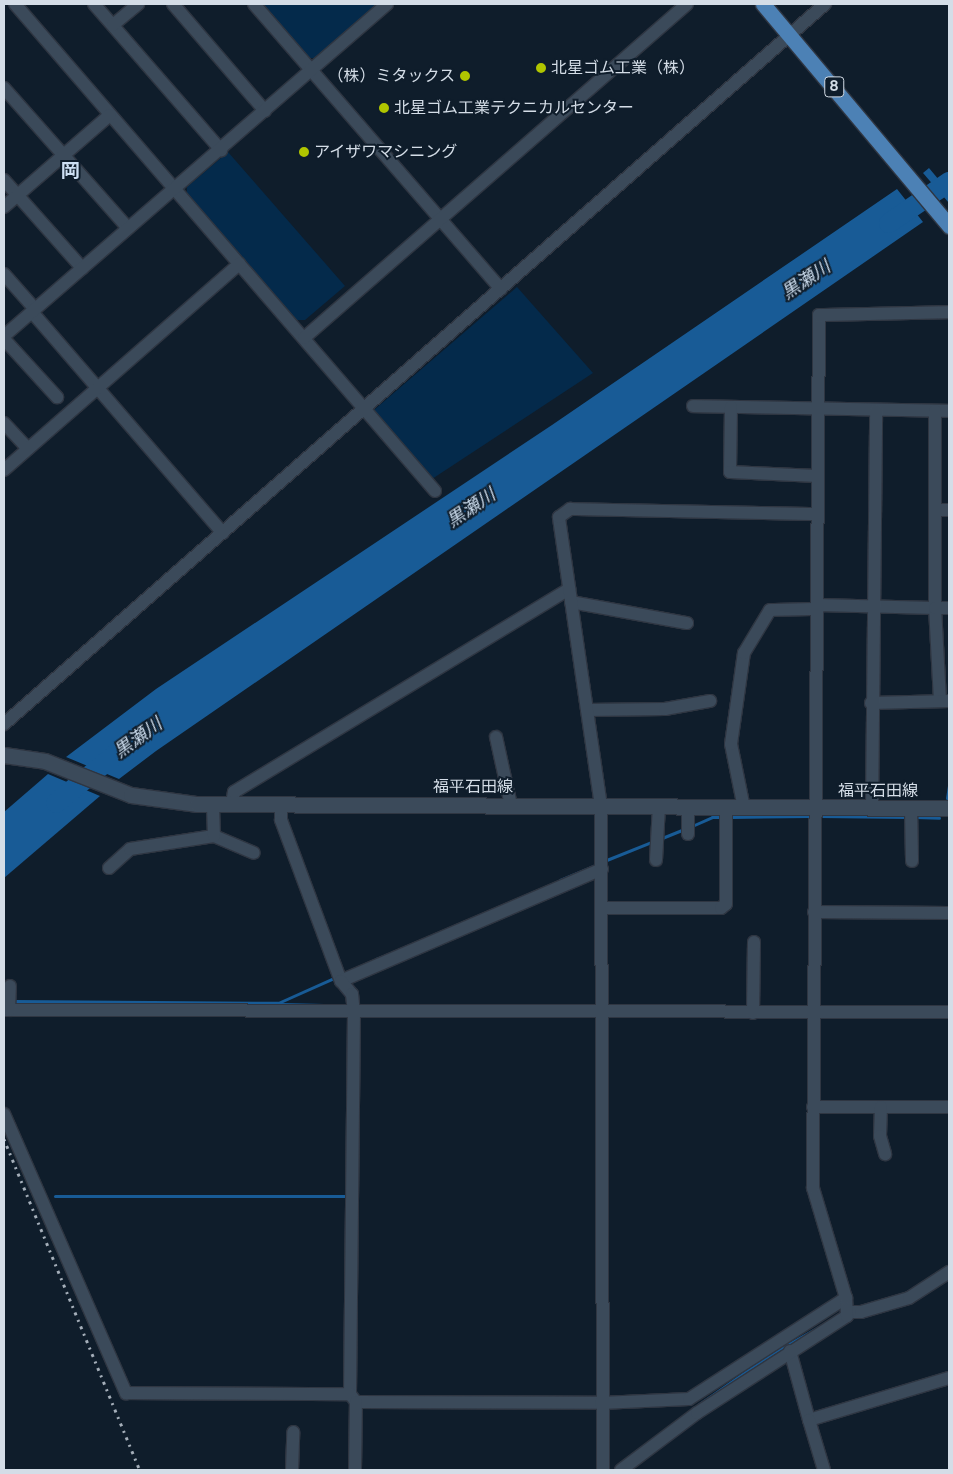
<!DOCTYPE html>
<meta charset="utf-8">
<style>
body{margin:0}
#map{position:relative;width:953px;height:1474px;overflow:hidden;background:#0f1d2b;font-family:"DM Sans","Noto Sans JP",sans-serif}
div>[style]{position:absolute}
.green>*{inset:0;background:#042a4b}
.water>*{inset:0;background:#185b96}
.stream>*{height:3px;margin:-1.5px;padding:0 1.5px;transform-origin:1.5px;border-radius:1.5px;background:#185b96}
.river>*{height:20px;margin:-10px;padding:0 10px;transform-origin:10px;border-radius:10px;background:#185b96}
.roads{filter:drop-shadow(1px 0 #2f3642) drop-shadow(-1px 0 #2f3642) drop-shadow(0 1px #2f3642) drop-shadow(0 -1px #2f3642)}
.minor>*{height:12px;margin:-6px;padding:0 6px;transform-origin:6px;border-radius:6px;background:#3b4a5a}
.secondary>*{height:15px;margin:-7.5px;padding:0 7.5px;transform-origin:7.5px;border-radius:7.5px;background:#3b4a5a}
.trunk>*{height:15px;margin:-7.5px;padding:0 7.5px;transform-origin:7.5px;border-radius:7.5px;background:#4c81b5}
.rail>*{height:3px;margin-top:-1.5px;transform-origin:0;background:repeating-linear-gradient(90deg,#a5afba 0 2.5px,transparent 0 7.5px)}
.dots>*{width:14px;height:14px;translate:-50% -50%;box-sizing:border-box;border:2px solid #0f1d2b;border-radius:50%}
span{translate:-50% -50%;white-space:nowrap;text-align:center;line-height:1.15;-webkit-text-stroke:4px #0f1d2b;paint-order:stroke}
.shield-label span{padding:1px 4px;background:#0f1d2b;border:1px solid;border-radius:4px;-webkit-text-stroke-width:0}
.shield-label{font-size:15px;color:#d4dde7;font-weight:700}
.poi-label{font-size:16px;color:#d4dde7}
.left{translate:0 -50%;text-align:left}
.right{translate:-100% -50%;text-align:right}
.street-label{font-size:16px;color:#d4dde7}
.water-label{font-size:18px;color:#cedeef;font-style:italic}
.quarter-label{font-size:19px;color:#cddff3;font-weight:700}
.frame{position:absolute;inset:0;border:5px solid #d4dde7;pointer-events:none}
</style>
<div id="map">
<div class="green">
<div style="clip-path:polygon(261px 4px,379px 4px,316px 58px,309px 58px)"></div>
<div style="clip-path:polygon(228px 152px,345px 286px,305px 320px,295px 320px,187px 195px,187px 187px)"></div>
<div style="clip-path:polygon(517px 287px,593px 373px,432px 479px,374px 410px)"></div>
</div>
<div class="water">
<div style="clip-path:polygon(929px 168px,949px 192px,949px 203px,923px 173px)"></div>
<div style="clip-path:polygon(897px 189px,923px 222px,156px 751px,119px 779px,66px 757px,156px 689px,552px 425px)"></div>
<div style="clip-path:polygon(48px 774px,100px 796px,4px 878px,4px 812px)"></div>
</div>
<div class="stream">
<div style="left:947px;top:798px;width:13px;rotate:-81deg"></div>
<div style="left:818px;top:816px;width:91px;rotate:0.6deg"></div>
<div style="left:730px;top:817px;width:81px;rotate:-0.7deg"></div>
<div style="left:915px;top:817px;width:24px;rotate:2deg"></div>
<div style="left:692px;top:826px;width:22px;rotate:-24deg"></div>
<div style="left:712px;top:817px;width:12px"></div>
<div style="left:662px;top:838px;width:24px;rotate:-22deg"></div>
<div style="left:604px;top:861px;width:54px;rotate:-21.8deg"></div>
<div style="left:560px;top:880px;width:41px;rotate:-22.8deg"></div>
<div style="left:376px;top:959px;width:19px;rotate:-21deg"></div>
<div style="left:13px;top:1001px;width:265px;rotate:0.4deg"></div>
<div style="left:278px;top:1003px;width:64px;rotate:-24.1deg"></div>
<div style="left:280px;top:1004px;width:44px;rotate:1.3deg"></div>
<div style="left:470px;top:1005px;width:129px"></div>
<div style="left:605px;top:1005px;width:39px"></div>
<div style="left:55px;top:1196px;width:294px"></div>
<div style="left:698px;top:1405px;width:89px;rotate:-34.9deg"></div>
<div style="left:771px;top:1354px;width:79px;rotate:-29.5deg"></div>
</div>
<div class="river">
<div style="left:889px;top:223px;width:73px;rotate:-34.3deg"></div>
<div style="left:56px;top:803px;width:79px;rotate:-39.3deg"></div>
</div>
<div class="roads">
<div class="minor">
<div style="left:15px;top:4px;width:643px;rotate:49.22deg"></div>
<div style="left:94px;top:4px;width:194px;rotate:49deg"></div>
<div style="left:173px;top:4px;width:141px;rotate:49.3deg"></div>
<div style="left:254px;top:4px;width:377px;rotate:49.1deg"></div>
<div style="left:113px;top:25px;width:33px;rotate:-40deg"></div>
<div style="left:4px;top:88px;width:187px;rotate:48.5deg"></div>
<div style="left:4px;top:180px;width:118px;rotate:48.4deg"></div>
<div style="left:4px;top:207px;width:140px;rotate:-41deg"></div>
<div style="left:4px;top:274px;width:47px;rotate:48.5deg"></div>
<div style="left:32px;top:312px;width:292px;rotate:49.2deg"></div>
<div style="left:4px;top:336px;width:507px;rotate:-40.92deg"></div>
<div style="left:304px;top:338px;width:508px;rotate:-41.09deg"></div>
<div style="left:4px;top:339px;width:79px;rotate:47.6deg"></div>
<div style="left:693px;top:406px;width:256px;rotate:1.1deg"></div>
<div style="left:731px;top:407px;width:65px;rotate:90.9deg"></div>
<div style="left:730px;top:472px;width:87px;rotate:2.6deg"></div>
<div style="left:4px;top:423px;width:35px;rotate:47deg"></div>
<div style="left:4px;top:470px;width:313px;rotate:-41.2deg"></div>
<div style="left:935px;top:510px;width:14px"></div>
<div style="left:571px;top:602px;width:118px;rotate:10.3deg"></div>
<div style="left:818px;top:605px;width:117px;rotate:1.5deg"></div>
<div style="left:935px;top:608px;width:197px;rotate:-90deg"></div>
<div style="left:940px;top:700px;width:92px;rotate:-93.1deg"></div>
<div style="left:935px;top:608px;width:14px"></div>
<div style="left:871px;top:703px;width:78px;rotate:-1.5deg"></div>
<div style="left:587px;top:710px;width:78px;rotate:-0.7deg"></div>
<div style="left:665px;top:709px;width:46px;rotate:-10.1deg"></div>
<div style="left:4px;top:724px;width:1092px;rotate:-41.25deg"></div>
<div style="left:496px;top:737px;width:70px;rotate:77.6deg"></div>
<div style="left:232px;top:804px;width:12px;rotate:-81deg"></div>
<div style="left:234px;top:792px;width:392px;rotate:-31.2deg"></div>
<div style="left:281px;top:804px;width:16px;rotate:90deg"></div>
<div style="left:281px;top:820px;width:172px;rotate:69.6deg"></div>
<div style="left:688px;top:808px;width:26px;rotate:90deg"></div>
<div style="left:744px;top:808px;width:65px;rotate:-101.5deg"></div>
<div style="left:731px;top:744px;width:92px;rotate:-81.9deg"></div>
<div style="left:744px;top:653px;width:50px;rotate:-58.8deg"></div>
<div style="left:770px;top:610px;width:48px;rotate:-1.2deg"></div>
<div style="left:872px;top:808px;width:398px;rotate:-89.4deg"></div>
<div style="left:911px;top:808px;width:53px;rotate:88.9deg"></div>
<div style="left:214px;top:836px;width:43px;rotate:23deg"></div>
<div style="left:656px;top:860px;width:53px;rotate:-86.8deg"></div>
<div style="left:109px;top:868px;width:28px;rotate:-42deg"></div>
<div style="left:130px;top:849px;width:85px;rotate:-8.8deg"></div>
<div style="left:214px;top:836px;width:32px;rotate:-92deg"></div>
<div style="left:602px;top:869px;width:284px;rotate:156.8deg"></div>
<div style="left:341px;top:981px;width:17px;rotate:50deg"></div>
<div style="left:352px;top:994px;width:18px;rotate:84deg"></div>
<div style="left:354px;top:1012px;width:382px;rotate:90.6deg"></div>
<div style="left:350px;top:1394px;width:10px;rotate:53deg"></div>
<div style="left:356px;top:1402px;width:245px;rotate:0.2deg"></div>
<div style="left:601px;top:1403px;width:88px;rotate:-2.6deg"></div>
<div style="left:689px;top:1399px;width:187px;rotate:-32.8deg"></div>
<div style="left:602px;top:908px;width:119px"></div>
<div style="left:721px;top:908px;width:6px;rotate:-39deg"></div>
<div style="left:726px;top:904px;width:96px;rotate:-90deg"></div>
<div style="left:814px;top:912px;width:135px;rotate:0.4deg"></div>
<div style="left:4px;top:1010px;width:945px;rotate:0.12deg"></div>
<div style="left:9px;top:1010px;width:24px;rotate:-88deg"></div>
<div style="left:753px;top:1013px;width:71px;rotate:-89.2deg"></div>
<div style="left:813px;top:1107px;width:136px"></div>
<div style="left:881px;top:1107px;width:29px;rotate:92deg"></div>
<div style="left:880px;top:1136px;width:19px;rotate:74deg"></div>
<div style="left:4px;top:1114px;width:305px;rotate:66.4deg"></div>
<div style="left:126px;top:1393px;width:224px;rotate:0.3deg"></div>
<div style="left:847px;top:1312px;width:14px"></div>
<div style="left:861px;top:1312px;width:50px;rotate:-16.3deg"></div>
<div style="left:909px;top:1298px;width:48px;rotate:-33deg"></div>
<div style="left:790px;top:1351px;width:72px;rotate:74.6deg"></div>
<div style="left:809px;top:1420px;width:146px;rotate:-16.7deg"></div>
<div style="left:809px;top:1420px;width:52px;rotate:73.3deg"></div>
<div style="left:292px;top:1470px;width:38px;rotate:-88deg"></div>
<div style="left:355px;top:1470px;width:68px;rotate:-89.2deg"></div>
<div style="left:603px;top:1470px;width:664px;rotate:-90.17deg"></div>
<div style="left:601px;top:806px;width:292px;rotate:-98.3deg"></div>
<div style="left:559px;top:517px;width:14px;rotate:-36deg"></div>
<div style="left:570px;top:509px;width:246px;rotate:1.2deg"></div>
<div style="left:621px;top:1470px;width:95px;rotate:-36.9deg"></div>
<div style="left:697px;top:1413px;width:179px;rotate:-32.9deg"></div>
<div style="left:847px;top:1316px;width:18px;rotate:-93deg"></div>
<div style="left:846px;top:1298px;width:115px;rotate:-106.7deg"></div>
<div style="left:813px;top:1188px;width:873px;rotate:-89.61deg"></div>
<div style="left:819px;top:315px;width:130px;rotate:-1.3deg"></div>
</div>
<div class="secondary">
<div style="left:4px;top:755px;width:41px;rotate:8.3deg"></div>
<div style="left:45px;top:761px;width:92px;rotate:21.6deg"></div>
<div style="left:131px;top:795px;width:67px;rotate:7.8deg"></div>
<div style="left:197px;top:804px;width:752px;rotate:0.3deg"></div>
</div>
<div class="trunk">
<div style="left:763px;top:4px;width:290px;rotate:50deg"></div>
</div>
</div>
<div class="rail">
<div style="left:4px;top:1139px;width:358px;rotate:67.7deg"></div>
</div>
<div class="dots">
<div style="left:541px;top:68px;background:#b0c500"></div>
<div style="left:465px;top:76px;background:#b0c500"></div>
<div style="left:384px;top:108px;background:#b0c500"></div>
<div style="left:304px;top:152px;background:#b0c500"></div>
</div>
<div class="shield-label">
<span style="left:834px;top:87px">8</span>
</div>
<div class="poi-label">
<span class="left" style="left:551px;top:68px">北星ゴム工業（株）</span>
<span class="right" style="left:455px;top:76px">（株）ミタックス</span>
<span class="left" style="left:394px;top:108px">北星ゴム工業テクニカルセンター</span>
<span class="left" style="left:314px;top:152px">アイザワマシニング</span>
</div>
<div class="street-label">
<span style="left:473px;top:787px">福平石田線</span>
<span style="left:878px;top:791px">福平石田線</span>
</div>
<div class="water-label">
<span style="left:806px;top:280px;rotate:-34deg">黒瀬川</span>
<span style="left:471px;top:508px;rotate:-34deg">黒瀬川</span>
<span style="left:138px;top:738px;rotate:-36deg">黒瀬川</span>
</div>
<div class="quarter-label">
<span style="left:70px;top:171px">岡</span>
</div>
<div class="frame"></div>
</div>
